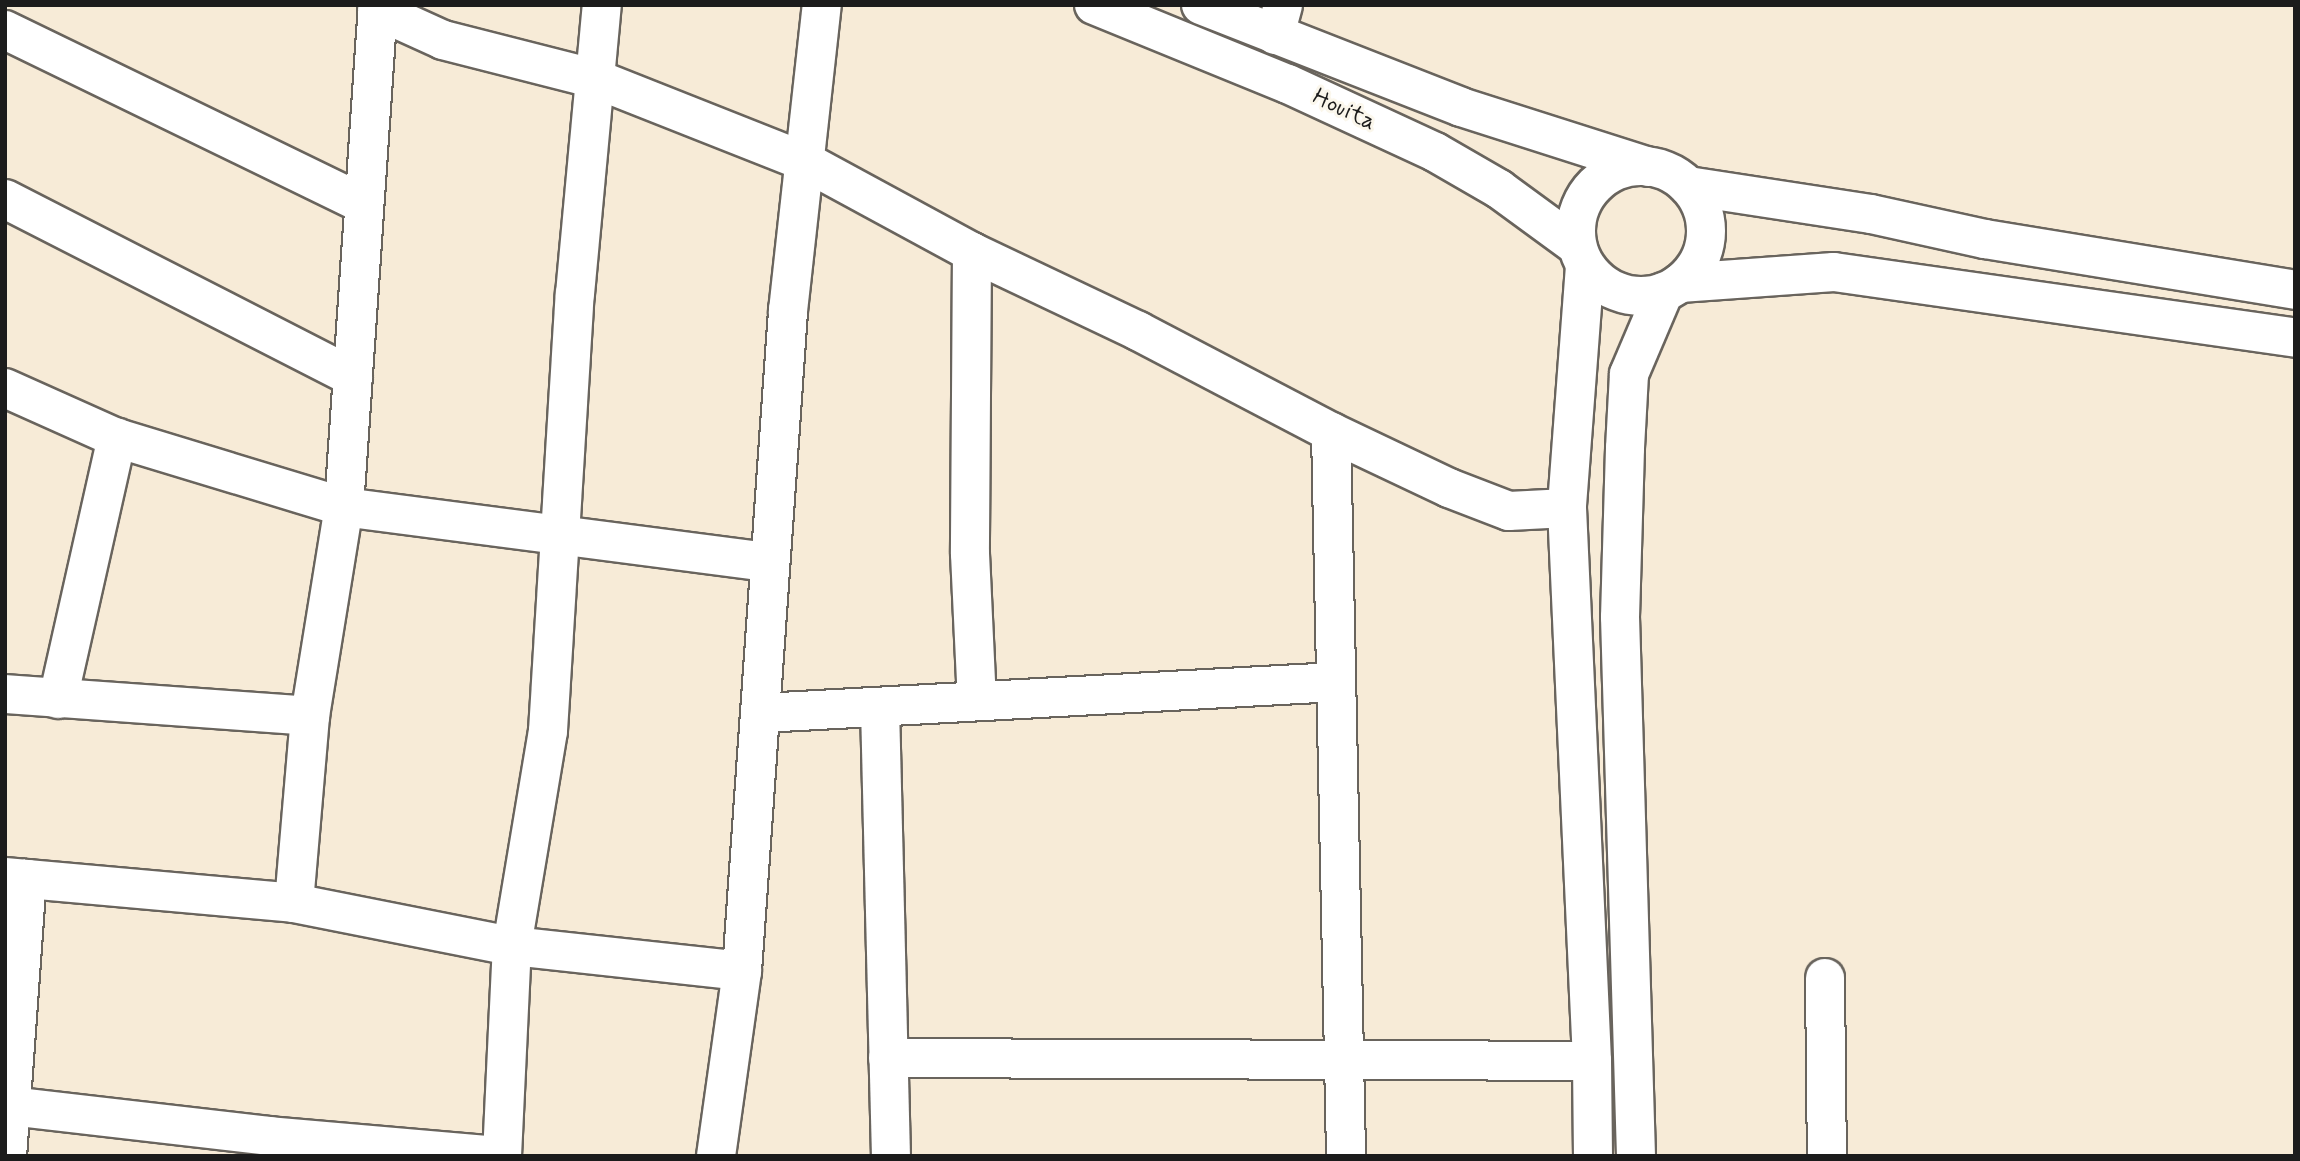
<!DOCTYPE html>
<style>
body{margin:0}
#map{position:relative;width:2300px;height:1161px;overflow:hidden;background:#f7ebd7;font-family:Mynerve,sans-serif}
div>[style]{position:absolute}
.roads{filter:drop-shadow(2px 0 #69645d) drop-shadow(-2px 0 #69645d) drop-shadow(0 2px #69645d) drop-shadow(0 -2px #69645d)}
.minor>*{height:38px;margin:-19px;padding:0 19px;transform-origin:19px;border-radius:19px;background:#fff}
.secondary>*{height:38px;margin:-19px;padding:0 19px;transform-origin:19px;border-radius:19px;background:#fff}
.primary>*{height:38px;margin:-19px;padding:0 19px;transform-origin:19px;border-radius:19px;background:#fff}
.primary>.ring{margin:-19px;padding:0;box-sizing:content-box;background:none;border:38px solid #fff;border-radius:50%}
span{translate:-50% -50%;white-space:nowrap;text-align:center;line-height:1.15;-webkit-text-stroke:6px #fbf7ec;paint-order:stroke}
.street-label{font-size:24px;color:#1c1c1c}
.frame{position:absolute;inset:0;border:7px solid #1c1c1c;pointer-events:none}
</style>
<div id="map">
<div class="roads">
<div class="minor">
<div style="left:377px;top:10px;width:72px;rotate:24.4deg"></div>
<div style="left:443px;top:40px;width:158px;rotate:14.3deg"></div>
<div style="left:596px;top:79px;width:226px;rotate:21.6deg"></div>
<div style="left:806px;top:162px;width:189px;rotate:28.5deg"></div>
<div style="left:972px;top:252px;width:184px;rotate:25.4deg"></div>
<div style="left:1138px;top:331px;width:218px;rotate:27.6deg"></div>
<div style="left:1331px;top:432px;width:131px;rotate:25.4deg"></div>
<div style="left:1449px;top:488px;width:64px;rotate:21deg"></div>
<div style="left:1509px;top:511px;width:58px;rotate:-3deg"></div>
<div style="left:5px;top:30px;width:398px;rotate:25.9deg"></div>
<div style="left:1275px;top:35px;width:31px;rotate:-75deg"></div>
<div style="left:5px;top:199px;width:391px;rotate:27.1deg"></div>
<div style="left:972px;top:252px;width:302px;rotate:90.4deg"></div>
<div style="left:970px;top:554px;width:147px;rotate:87.3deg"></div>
<div style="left:5px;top:388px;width:123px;rotate:24.1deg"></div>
<div style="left:117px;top:438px;width:237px;rotate:16.9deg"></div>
<div style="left:344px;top:507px;width:428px;rotate:7.4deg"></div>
<div style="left:1331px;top:432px;width:724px;rotate:88.81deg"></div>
<div style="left:5px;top:694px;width:306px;rotate:4.1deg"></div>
<div style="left:58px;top:699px;width:268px;rotate:-77.3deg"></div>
<div style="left:880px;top:707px;width:449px;rotate:88.6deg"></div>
<div style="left:762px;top:713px;width:575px;rotate:-3.09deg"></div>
<div style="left:5px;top:877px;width:290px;rotate:5.1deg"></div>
<div style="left:294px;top:903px;width:222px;rotate:11.2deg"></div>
<div style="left:512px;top:946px;width:231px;rotate:6.2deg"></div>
<div style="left:294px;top:903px;width:188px;rotate:-85.1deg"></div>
<div style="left:310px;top:716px;width:212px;rotate:-80.8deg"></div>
<div style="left:344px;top:507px;width:503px;rotate:-86.13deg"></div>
<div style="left:1825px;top:978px;width:178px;rotate:89.4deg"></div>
<div style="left:888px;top:1058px;width:704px;rotate:0.24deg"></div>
<div style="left:10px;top:1106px;width:261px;rotate:6.6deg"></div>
<div style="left:269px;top:1136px;width:231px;rotate:5deg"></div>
<div style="left:7px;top:1156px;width:278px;rotate:-85.9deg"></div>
<div style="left:502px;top:1156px;width:210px;rotate:-87.3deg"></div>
<div style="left:512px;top:946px;width:218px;rotate:-80.5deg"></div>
<div style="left:548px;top:731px;width:438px;rotate:-86.5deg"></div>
<div style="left:575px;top:294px;width:290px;rotate:-84.7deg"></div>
<div style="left:716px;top:1156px;width:187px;rotate:-82deg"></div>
<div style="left:742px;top:971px;width:662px;rotate:-86.01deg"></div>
<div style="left:788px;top:311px;width:308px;rotate:-83.7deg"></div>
</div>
<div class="secondary">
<div style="left:1585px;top:266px;width:243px;rotate:94.3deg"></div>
<div style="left:1567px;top:508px;width:554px;rotate:87.41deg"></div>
<div style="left:1592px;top:1061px;width:95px;rotate:89.4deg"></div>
<div style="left:1636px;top:1156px;width:539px;rotate:-91.7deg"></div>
<div style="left:1620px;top:617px;width:169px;rotate:-88.3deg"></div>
<div style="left:1625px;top:448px;width:74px;rotate:-86.9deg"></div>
<div style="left:1629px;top:374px;width:89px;rotate:-66.9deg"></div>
</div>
<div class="primary">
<div style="left:1094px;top:5px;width:209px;rotate:22.2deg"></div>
<div style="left:1288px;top:84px;width:162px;rotate:24.8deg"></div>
<div style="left:1435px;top:152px;width:74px;rotate:30deg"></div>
<div style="left:1499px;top:189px;width:97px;rotate:36.2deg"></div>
<div style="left:1201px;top:5px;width:279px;rotate:21.4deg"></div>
<div style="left:1461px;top:107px;width:197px;rotate:17.7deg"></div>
<div class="ring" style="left:1576px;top:166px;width:92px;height:92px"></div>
<div style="left:1688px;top:186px;width:185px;rotate:8.7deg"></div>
<div style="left:1871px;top:214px;width:117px;rotate:12.4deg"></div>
<div style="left:1985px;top:239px;width:314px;rotate:9.3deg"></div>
<div style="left:1680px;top:283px;width:154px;rotate:-4.1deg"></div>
<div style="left:1834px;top:272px;width:466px;rotate:8.1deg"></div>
</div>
</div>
<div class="street-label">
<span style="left:1344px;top:110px;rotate:25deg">Houita</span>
</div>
<div class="frame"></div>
</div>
